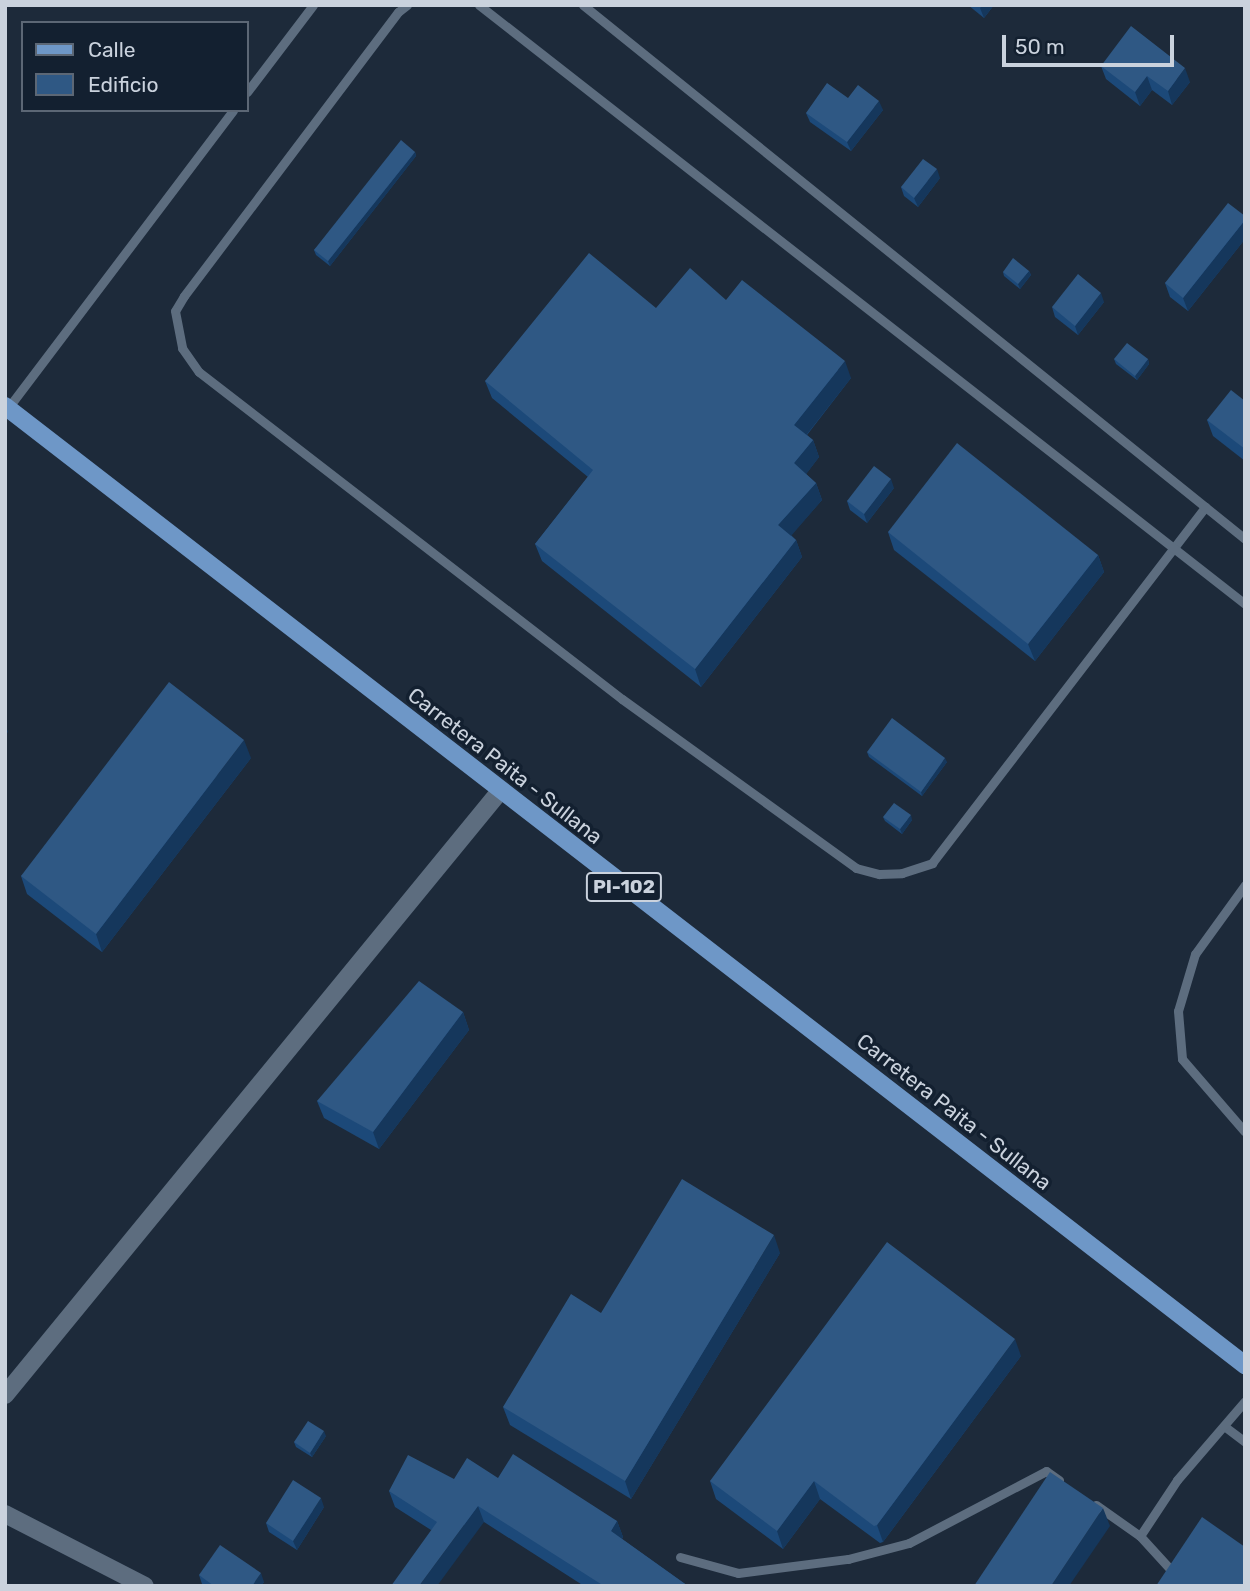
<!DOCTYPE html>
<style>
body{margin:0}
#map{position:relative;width:1250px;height:1591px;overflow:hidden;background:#1d2a3a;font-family:Rubik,sans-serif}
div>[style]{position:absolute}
.lane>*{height:9px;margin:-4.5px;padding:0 4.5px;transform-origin:4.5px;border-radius:4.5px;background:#5d6d7f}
.street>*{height:18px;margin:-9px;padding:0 9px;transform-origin:9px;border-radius:9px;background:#5d6d7f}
.primary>*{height:18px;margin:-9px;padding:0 9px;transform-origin:9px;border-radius:9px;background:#6e97c7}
.wall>*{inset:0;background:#1c4979}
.shaded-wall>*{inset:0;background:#15375c}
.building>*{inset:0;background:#2f5884}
span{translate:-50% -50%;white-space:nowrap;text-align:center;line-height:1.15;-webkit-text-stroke:7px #132030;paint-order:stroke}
.shield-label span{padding:2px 5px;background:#132030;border:2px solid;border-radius:5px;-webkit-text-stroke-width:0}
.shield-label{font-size:19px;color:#cad2dd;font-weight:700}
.street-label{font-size:21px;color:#cad2dd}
.frame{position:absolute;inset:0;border:7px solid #cad2dd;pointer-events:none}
.legend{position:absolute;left:21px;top:21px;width:228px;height:91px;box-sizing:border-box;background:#132030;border:2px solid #5c6775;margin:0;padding:9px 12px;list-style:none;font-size:21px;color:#cad2dd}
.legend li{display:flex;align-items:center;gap:14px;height:35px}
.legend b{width:35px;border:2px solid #5c6775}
.scale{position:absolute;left:1002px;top:35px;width:172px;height:32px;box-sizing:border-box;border:4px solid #cad2dd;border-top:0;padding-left:9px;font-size:21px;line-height:24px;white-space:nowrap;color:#cad2dd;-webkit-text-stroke:5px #132030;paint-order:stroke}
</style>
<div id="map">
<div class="lane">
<div style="left:407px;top:5px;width:11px;rotate:142deg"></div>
<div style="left:398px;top:12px;width:356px;rotate:127deg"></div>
<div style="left:184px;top:296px;width:17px;rotate:121deg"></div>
<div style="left:175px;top:311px;width:38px;rotate:79deg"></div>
<div style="left:182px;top:348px;width:29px;rotate:55deg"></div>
<div style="left:199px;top:372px;width:535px;rotate:37.71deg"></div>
<div style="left:622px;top:699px;width:289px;rotate:35.8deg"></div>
<div style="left:856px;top:868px;width:24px;rotate:15deg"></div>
<div style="left:879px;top:874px;width:23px;rotate:-2deg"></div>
<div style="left:902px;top:873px;width:32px;rotate:-18deg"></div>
<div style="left:932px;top:863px;width:449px;rotate:-52.5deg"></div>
<div style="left:479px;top:5px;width:972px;rotate:38.02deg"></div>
<div style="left:583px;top:5px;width:851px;rotate:38.89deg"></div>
<div style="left:247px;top:92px;width:109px;rotate:-52.8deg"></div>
<div style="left:8px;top:408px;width:373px;rotate:-52.9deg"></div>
<div style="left:1245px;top:885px;width:85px;rotate:125.9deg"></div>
<div style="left:1195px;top:954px;width:59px;rotate:106.6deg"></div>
<div style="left:1178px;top:1011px;width:48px;rotate:85.2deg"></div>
<div style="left:1182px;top:1059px;width:96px;rotate:49.2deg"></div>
<div style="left:1224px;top:1426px;width:26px;rotate:37deg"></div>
<div style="left:1096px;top:1505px;width:54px;rotate:35.2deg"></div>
<div style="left:1140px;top:1536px;width:46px;rotate:47.6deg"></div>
<div style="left:1140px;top:1536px;width:67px;rotate:-56.5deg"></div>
<div style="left:1177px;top:1480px;width:104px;rotate:-49.3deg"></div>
<div style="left:680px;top:1557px;width:60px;rotate:15.4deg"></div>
<div style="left:738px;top:1573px;width:111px;rotate:-7.3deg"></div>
<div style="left:848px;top:1559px;width:63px;rotate:-14.7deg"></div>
<div style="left:909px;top:1543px;width:155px;rotate:-27.7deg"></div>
<div style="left:1046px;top:1471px;width:16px;rotate:35deg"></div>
</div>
<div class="street">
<div style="left:5px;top:1395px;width:781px;rotate:-50.66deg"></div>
<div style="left:5px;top:1514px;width:157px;rotate:27.2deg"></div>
</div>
<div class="primary">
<div style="left:5px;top:406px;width:1568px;rotate:37.72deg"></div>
</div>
<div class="wall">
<div style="clip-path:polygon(968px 5px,994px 5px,984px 18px)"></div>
<div style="clip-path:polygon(1101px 66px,1190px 82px,1172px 105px,1152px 90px,1140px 106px,1106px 79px)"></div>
<div style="clip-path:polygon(848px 98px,883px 110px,851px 151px,810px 122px,806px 113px)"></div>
<div style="clip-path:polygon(415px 152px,416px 156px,330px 266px,316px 255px,314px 250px)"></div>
<div style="clip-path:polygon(940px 178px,918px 207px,904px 196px,901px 187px)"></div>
<div style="clip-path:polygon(1245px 216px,1245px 239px,1188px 311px,1170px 297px,1165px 283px)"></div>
<div style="clip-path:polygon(1029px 271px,1031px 275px,1020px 289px,1004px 276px,1003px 272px)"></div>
<div style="clip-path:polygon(726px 300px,851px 378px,807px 435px,813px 440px,819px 457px,806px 474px,816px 483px,822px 500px,791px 535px,796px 540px,802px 557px,701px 687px,542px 561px,535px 544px,588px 477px,492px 398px,485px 381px,656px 308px)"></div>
<div style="clip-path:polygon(1104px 302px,1078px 335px,1055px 317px,1052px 307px)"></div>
<div style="clip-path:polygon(1114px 359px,1148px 359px,1149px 364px,1137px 380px,1116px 364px)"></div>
<div style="clip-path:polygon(1245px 401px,1245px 461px,1213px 436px,1207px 420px)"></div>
<div style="clip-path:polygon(894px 488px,867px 523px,850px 510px,847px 501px)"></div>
<div style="clip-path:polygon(888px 532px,1098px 555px,1104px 572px,1035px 661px,894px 550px)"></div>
<div style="clip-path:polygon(867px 752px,947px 762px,922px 796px,869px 757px)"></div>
<div style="clip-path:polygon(251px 758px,102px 952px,27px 894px,21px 876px)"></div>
<div style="clip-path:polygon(883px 817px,912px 820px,902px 834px,885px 821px)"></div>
<div style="clip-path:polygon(463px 1012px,469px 1030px,379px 1149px,324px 1118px,317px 1101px)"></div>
<div style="clip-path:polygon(780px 1253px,631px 1499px,510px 1425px,503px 1407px)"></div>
<div style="clip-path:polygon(1021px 1356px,883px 1542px,880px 1543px,820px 1499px,783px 1549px,716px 1499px,710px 1481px)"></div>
<div style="clip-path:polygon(326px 1436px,312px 1457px,296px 1447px,294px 1442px)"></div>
<div style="clip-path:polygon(498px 1478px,617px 1521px,623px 1537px,622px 1539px,688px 1586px,584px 1586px,484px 1522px,431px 1530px,395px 1507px,389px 1491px,454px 1479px)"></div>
<div style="clip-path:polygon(324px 1507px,297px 1550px,269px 1532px,266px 1523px)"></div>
<div style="clip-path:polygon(199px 1575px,264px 1582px,261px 1586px,204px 1586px,202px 1584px)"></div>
</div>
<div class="shaded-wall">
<div style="clip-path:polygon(983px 5px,994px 5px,984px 18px,980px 8px)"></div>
<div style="clip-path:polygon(1185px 68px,1190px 82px,1172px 105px,1168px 91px)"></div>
<div style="clip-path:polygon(1147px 76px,1152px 90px,1140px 106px,1135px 92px)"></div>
<div style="clip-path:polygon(879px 101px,883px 110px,851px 151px,847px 142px)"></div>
<div style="clip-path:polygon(415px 152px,416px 156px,330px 266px,328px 261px)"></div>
<div style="clip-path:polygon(937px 169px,940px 178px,918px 207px,914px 198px)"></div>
<div style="clip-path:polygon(1245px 220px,1245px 239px,1188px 311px,1183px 298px)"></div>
<div style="clip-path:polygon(1029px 271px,1031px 275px,1020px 289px,1018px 284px)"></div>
<div style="clip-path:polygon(1101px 293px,1104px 302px,1078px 335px,1075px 326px)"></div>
<div style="clip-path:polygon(1148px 359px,1149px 364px,1137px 380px,1135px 376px)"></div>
<div style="clip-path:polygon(845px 361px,851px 378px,800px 443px,794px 425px)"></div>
<div style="clip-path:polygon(813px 440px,819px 457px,801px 481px,794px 463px)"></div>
<div style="clip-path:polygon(891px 479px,894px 488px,867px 523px,864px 514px)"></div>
<div style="clip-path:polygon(816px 483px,822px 500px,785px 543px,778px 525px)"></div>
<div style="clip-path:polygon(796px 540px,802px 557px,701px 687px,695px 669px)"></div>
<div style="clip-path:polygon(1098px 555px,1104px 572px,1035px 661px,1028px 644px)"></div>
<div style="clip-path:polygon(5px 723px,8px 732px,5px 735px)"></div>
<div style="clip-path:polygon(244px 740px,251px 758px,102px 952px,96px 934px)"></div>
<div style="clip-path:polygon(945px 758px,947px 762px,922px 796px,921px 792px)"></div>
<div style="clip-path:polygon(911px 815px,912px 820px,902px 834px,900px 829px)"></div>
<div style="clip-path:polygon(463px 1012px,469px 1030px,379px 1149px,373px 1132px)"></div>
<div style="clip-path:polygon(774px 1235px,780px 1253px,631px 1499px,625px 1481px)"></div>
<div style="clip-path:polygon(1015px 1339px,1021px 1356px,883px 1542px,877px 1525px)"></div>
<div style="clip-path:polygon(324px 1431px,326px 1436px,312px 1457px,310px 1453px)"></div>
<div style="clip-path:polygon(814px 1481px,820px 1499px,783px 1549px,777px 1531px)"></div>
<div style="clip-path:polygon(321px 1498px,324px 1507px,297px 1550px,293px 1541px)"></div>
<div style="clip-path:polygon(478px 1506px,484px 1522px,437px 1586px,419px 1586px)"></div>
<div style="clip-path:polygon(1103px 1508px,1110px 1526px,1069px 1586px,1051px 1586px)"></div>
<div style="clip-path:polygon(617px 1521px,623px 1537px,616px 1547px,611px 1531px)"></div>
<div style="clip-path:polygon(261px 1573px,264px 1582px,261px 1586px,252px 1586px)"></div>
</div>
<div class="building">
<div style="clip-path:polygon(1131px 26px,1185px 68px,1168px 91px,1147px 76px,1135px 92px,1101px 66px)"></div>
<div style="clip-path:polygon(827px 83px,848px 98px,858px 85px,879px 101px,847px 142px,806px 113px)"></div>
<div style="clip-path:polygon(401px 140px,415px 152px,328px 261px,314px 250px)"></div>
<div style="clip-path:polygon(923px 159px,937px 169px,914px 198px,901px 187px)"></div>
<div style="clip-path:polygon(1228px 203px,1245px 216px,1245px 220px,1183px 298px,1165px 283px)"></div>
<div style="clip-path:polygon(589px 253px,656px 308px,690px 268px,726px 300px,742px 280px,845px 361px,794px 425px,813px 440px,794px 463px,816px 483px,778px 525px,796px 540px,695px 669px,535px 544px,593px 470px,485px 381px)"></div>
<div style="clip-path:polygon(1013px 258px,1029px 271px,1018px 284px,1003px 272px)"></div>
<div style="clip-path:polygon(1078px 274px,1101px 293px,1075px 326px,1052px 307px)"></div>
<div style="clip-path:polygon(1127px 343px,1148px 359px,1135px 376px,1114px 359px)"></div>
<div style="clip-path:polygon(1231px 390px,1245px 401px,1245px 449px,1207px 420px)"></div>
<div style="clip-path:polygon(957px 443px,1098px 555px,1028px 644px,888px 532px)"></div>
<div style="clip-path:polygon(874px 466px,891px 479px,864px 514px,847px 501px)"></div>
<div style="clip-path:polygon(169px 682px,244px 740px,96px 934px,21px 876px)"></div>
<div style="clip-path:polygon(892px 718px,945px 758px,921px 792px,867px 752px)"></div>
<div style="clip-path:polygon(894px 803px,911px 815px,900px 829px,883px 817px)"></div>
<div style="clip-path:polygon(419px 981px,463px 1012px,373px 1132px,317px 1101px)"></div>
<div style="clip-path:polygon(682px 1179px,774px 1235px,625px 1481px,503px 1407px,571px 1294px,601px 1313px)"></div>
<div style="clip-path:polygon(887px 1242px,1015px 1339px,877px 1525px,874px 1526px,814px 1481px,777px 1531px,710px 1481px)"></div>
<div style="clip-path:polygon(308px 1421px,324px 1431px,310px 1453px,294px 1442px)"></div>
<div style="clip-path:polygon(513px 1454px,617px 1521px,611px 1531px,688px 1586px,604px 1586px,478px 1506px,419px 1586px,391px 1586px,437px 1522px,389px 1491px,408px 1455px,454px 1479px,467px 1458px,498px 1478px)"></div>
<div style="clip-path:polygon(1050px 1472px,1103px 1508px,1051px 1586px,974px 1586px)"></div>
<div style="clip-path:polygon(293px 1480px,321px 1498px,293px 1541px,266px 1523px)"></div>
<div style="clip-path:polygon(1202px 1517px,1245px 1547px,1245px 1586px,1156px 1586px)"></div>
<div style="clip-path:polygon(220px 1545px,261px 1573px,252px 1586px,214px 1586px,199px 1575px)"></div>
</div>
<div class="shield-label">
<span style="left:624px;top:887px">PI-102</span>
</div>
<div class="street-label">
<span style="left:505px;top:766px;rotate:38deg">Carretera Paita - Sullana</span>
<span style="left:954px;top:1112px;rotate:38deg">Carretera Paita - Sullana</span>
</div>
<div class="frame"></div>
<ul class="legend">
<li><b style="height:9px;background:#6e97c7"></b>Calle</li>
<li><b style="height:19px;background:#2f5884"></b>Edificio</li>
</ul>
<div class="scale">50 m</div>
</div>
